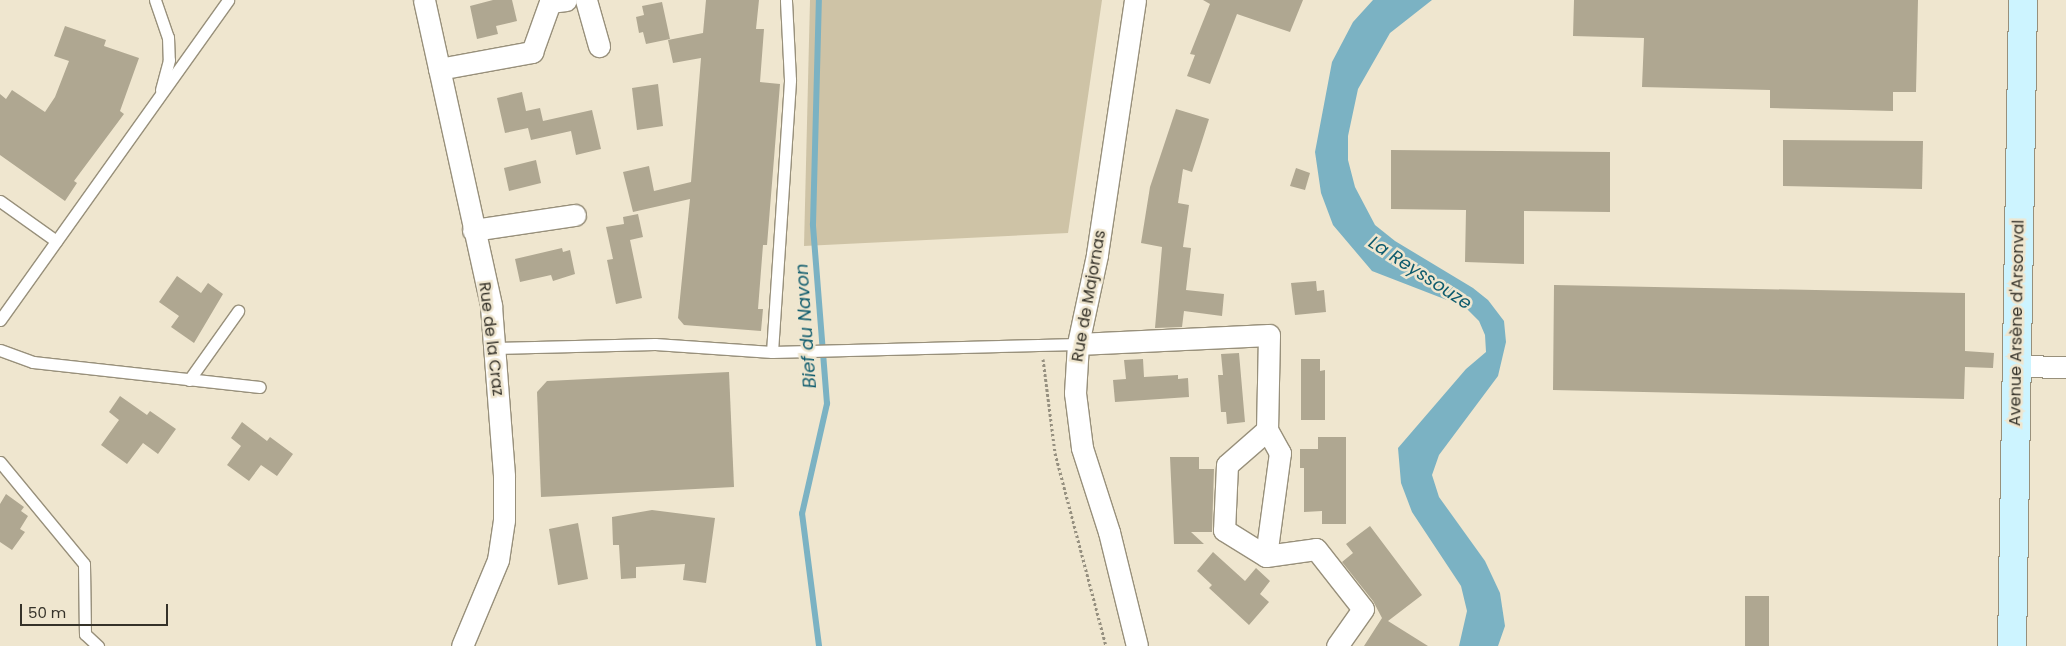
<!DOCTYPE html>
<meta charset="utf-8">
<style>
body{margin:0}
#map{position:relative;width:2066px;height:646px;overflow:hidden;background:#efe6cf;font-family:Poppins,sans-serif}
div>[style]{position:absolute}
.green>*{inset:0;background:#cec3a6}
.water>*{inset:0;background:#7bb2c3}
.stream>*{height:5.5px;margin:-2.75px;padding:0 2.75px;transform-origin:2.75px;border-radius:2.75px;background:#7bb2c3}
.building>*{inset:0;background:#afa791}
.path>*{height:3px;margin-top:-1.5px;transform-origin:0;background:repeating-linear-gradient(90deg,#969080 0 2.5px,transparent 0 5px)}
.roads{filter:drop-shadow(1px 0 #98907b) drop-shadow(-1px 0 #98907b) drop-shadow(0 1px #98907b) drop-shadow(0 -1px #98907b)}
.lane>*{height:11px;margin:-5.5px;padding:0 5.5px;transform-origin:5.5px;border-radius:5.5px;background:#fff}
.street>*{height:21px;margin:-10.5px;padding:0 10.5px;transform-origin:10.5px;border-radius:10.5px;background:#fff}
.secondary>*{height:28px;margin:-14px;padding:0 14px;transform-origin:14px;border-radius:14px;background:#cdf4ff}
span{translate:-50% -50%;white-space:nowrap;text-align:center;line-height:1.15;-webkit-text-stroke:5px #efe6cf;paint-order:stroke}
.street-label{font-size:16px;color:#353229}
.water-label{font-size:18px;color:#0e5b6d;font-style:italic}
.scale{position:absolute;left:20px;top:604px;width:148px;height:22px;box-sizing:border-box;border:2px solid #353229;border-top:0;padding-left:6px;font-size:15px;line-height:18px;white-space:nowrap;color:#353229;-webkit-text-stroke:4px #efe6cf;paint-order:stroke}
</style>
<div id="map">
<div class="green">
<div style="clip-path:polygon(810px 0,1102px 0,1068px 233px,804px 246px)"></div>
</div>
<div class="water">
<div style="clip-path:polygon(1373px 0,1432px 0,1390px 33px,1358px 89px,1348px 136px,1348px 160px,1355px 187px,1375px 225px,1395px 241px,1473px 288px,1488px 300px,1504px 321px,1506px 342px,1498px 376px,1439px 455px,1432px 475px,1439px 497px,1485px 561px,1500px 593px,1505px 626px,1498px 646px,1459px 646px,1467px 611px,1461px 586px,1412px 512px,1401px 483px,1398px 448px,1466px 369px,1486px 352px,1485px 335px,1479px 321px,1465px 307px,1372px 271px,1333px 225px,1321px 193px,1315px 152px,1332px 62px,1353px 22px)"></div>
</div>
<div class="stream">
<div style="left:819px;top:646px;width:133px;rotate:-97.3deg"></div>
<div style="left:802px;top:514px;width:113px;rotate:-77.2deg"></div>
<div style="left:827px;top:404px;width:180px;rotate:-94.5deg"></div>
<div style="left:813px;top:225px;width:225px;rotate:-88.5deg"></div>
</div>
<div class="building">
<div style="clip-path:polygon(493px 0,512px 0,517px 21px,496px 26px,498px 34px,477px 39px,470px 6px)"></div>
<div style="clip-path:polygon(706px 0,759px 0,756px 29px,764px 29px,760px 82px,780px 84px,767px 245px,763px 245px,758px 309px,763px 309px,761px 331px,684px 325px,678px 318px,690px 199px,633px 212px,623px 172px,649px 166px,654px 191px,691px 182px,701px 58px,673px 63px,668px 40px,703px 33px)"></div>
<div style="clip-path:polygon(1203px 0,1303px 0,1290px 32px,1237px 14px,1210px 84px,1187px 76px,1195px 55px,1190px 54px,1210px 4px)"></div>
<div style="clip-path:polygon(1574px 0,1918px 0,1916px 92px,1893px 92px,1893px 111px,1770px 108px,1770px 90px,1642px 87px,1644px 38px,1573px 36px)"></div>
<div style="clip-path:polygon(662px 2px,670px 39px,646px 44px,643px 32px,639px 33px,636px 17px,644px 15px,642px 6px)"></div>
<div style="clip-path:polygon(65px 26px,106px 40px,104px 46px,139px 58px,120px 111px,124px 114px,74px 181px,77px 183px,65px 201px,0 155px,0 94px,6px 99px,12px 90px,45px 112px,55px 97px,69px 61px,54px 56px)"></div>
<div style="clip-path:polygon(658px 84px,663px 126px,637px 130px,632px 88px)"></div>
<div style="clip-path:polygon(522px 92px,526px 111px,540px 108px,543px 121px,592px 110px,601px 149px,576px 155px,571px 131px,531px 140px,528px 128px,505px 133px,497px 98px)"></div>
<div style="clip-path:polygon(1176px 109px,1209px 119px,1192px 172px,1183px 169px,1178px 203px,1189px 205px,1183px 247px,1191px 248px,1186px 290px,1224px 294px,1222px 316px,1184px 311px,1182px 327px,1155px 328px,1162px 247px,1141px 243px,1150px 187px)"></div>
<div style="clip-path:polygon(1783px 140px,1923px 141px,1922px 189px,1783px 186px)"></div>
<div style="clip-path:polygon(1391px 150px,1610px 152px,1610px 212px,1524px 211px,1524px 264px,1465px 262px,1466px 210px,1391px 209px)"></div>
<div style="clip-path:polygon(536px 160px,541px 183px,509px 191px,504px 168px)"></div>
<div style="clip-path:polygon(1296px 168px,1310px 173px,1305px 190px,1290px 186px)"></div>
<div style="clip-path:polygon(638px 214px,643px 237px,630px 240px,642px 298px,616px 304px,607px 260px,613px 259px,606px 227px,624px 224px,623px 217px)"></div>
<div style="clip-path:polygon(562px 248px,563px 252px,570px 250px,575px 274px,553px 281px,551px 275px,520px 282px,515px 259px)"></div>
<div style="clip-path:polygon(177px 276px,201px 293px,208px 283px,223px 294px,194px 343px,171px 327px,179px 316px,159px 302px)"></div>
<div style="clip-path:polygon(1316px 281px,1317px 291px,1324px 290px,1326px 312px,1295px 315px,1291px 283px)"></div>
<div style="clip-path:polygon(1554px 285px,1965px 293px,1965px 351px,1994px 353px,1993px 368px,1965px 367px,1964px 399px,1553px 390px)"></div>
<div style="clip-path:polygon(1239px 353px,1245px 422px,1227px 424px,1226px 412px,1221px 412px,1218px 375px,1223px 375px,1221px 354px)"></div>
<div style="clip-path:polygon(1143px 359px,1144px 377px,1178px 375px,1178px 379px,1188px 378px,1189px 397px,1115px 402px,1113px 380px,1126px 379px,1124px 360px)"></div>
<div style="clip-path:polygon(1301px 359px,1320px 359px,1320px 371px,1325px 370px,1325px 420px,1301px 420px)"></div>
<div style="clip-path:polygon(729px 372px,734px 487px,541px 497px,537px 392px,547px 381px)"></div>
<div style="clip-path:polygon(120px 396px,147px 415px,150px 411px,176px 429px,158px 454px,143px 443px,127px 464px,101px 445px,119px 420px,109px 412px)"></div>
<div style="clip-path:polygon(242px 422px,267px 441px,270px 437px,293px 454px,277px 476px,261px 465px,249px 481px,227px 465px,241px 446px,231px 438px)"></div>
<div style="clip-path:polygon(1318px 437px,1346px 437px,1346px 524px,1322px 524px,1322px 511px,1304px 512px,1304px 468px,1300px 468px,1300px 449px,1318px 449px)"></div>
<div style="clip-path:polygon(1170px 457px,1199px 457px,1199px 469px,1214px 469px,1212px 532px,1191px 532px,1204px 544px,1174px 544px)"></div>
<div style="clip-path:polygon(6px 494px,24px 507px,21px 511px,28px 516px,20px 529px,25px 532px,12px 550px,0 542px,0 504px)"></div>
<div style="clip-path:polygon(652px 510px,715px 518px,706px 583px,683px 580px,685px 564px,636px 567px,636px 578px,621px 579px,619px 545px,613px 545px,612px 517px)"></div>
<div style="clip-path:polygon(578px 523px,588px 579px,558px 585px,549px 529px)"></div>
<div style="clip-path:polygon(1370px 526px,1422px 595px,1388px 621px,1428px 646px,1364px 646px,1382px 618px,1373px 601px,1342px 562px,1353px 553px,1346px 544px)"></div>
<div style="clip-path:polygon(1213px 552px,1245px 581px,1256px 568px,1270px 581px,1260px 594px,1269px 602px,1249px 625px,1209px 588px,1212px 585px,1197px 571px)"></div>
<div style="clip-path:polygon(1745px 596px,1769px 596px,1769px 646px,1745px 646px)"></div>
</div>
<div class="path">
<div style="left:1043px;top:359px;width:95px;rotate:82.7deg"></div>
<div style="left:1055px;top:453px;width:200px;rotate:75.2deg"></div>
</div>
<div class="roads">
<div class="lane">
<div style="left:155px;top:0;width:39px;rotate:71deg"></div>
<div style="left:168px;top:37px;width:23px;rotate:88deg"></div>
<div style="left:169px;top:60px;width:31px;rotate:105deg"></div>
<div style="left:0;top:201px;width:69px;rotate:35.5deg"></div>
<div style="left:0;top:320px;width:393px;rotate:-54.5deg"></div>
<div style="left:495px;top:348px;width:160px;rotate:-1.4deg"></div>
<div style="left:655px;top:344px;width:117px;rotate:3.9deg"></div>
<div style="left:772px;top:352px;width:306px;rotate:-1.5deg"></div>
<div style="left:0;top:350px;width:35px;rotate:20deg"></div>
<div style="left:33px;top:362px;width:228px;rotate:6.3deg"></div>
<div style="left:772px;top:352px;width:273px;rotate:-86.2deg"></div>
<div style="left:790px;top:80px;width:80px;rotate:-92.9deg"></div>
<div style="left:189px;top:380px;width:85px;rotate:-54.6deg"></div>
<div style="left:0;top:462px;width:132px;rotate:50.5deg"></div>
<div style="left:84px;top:564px;width:70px;rotate:89.2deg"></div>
<div style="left:85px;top:634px;width:18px;rotate:43deg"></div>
</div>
<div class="street">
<div style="left:424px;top:0;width:313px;rotate:77.6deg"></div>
<div style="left:491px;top:306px;width:170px;rotate:85.6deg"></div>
<div style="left:504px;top:476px;width:44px;rotate:90deg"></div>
<div style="left:504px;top:520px;width:40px;rotate:98.5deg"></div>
<div style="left:498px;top:560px;width:93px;rotate:112.7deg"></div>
<div style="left:586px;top:0;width:48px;rotate:74.2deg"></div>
<div style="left:1135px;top:0;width:258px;rotate:98.5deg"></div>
<div style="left:1097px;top:255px;width:91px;rotate:102.1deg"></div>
<div style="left:1078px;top:344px;width:49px;rotate:93.5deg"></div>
<div style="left:1075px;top:393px;width:55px;rotate:82.7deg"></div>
<div style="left:1082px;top:448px;width:88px;rotate:72.2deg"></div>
<div style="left:1109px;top:532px;width:117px;rotate:76.2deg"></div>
<div style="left:439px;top:69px;width:95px;rotate:-10.4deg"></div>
<div style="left:532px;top:52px;width:53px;rotate:-70.2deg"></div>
<div style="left:550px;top:2px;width:16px;rotate:-7deg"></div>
<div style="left:473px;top:230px;width:103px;rotate:-8.4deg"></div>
<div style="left:1078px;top:344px;width:191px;rotate:-2.7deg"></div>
<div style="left:1269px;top:335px;width:95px;rotate:91.2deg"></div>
<div style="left:1267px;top:430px;width:53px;rotate:138.8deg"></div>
<div style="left:1227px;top:465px;width:65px;rotate:92.6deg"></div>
<div style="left:1224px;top:530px;width:49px;rotate:31.8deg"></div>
<div style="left:1266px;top:556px;width:50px;rotate:-8deg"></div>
<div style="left:1316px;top:549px;width:76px;rotate:51.9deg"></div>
<div style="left:1363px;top:609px;width:45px;rotate:125.1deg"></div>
<div style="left:2016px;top:366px;width:50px;rotate:1.1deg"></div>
<div style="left:1266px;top:556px;width:104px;rotate:-82.3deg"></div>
<div style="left:1280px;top:453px;width:26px;rotate:-119deg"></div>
</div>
<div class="secondary">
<div style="left:2012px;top:646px;width:646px;rotate:-89.02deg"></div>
</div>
</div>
<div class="street-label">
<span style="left:1089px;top:296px;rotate:-80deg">Rue de Majornas</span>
<span style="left:2017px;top:323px;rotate:-89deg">Avenue Arsène d'Arsonval</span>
<span style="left:491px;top:339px;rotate:83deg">Rue de la Craz</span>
</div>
<div class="water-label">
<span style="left:1420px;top:273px;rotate:33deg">La Reyssouze</span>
<span style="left:806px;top:326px;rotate:-94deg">Bief du Navon</span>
</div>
<div class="scale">50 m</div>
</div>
